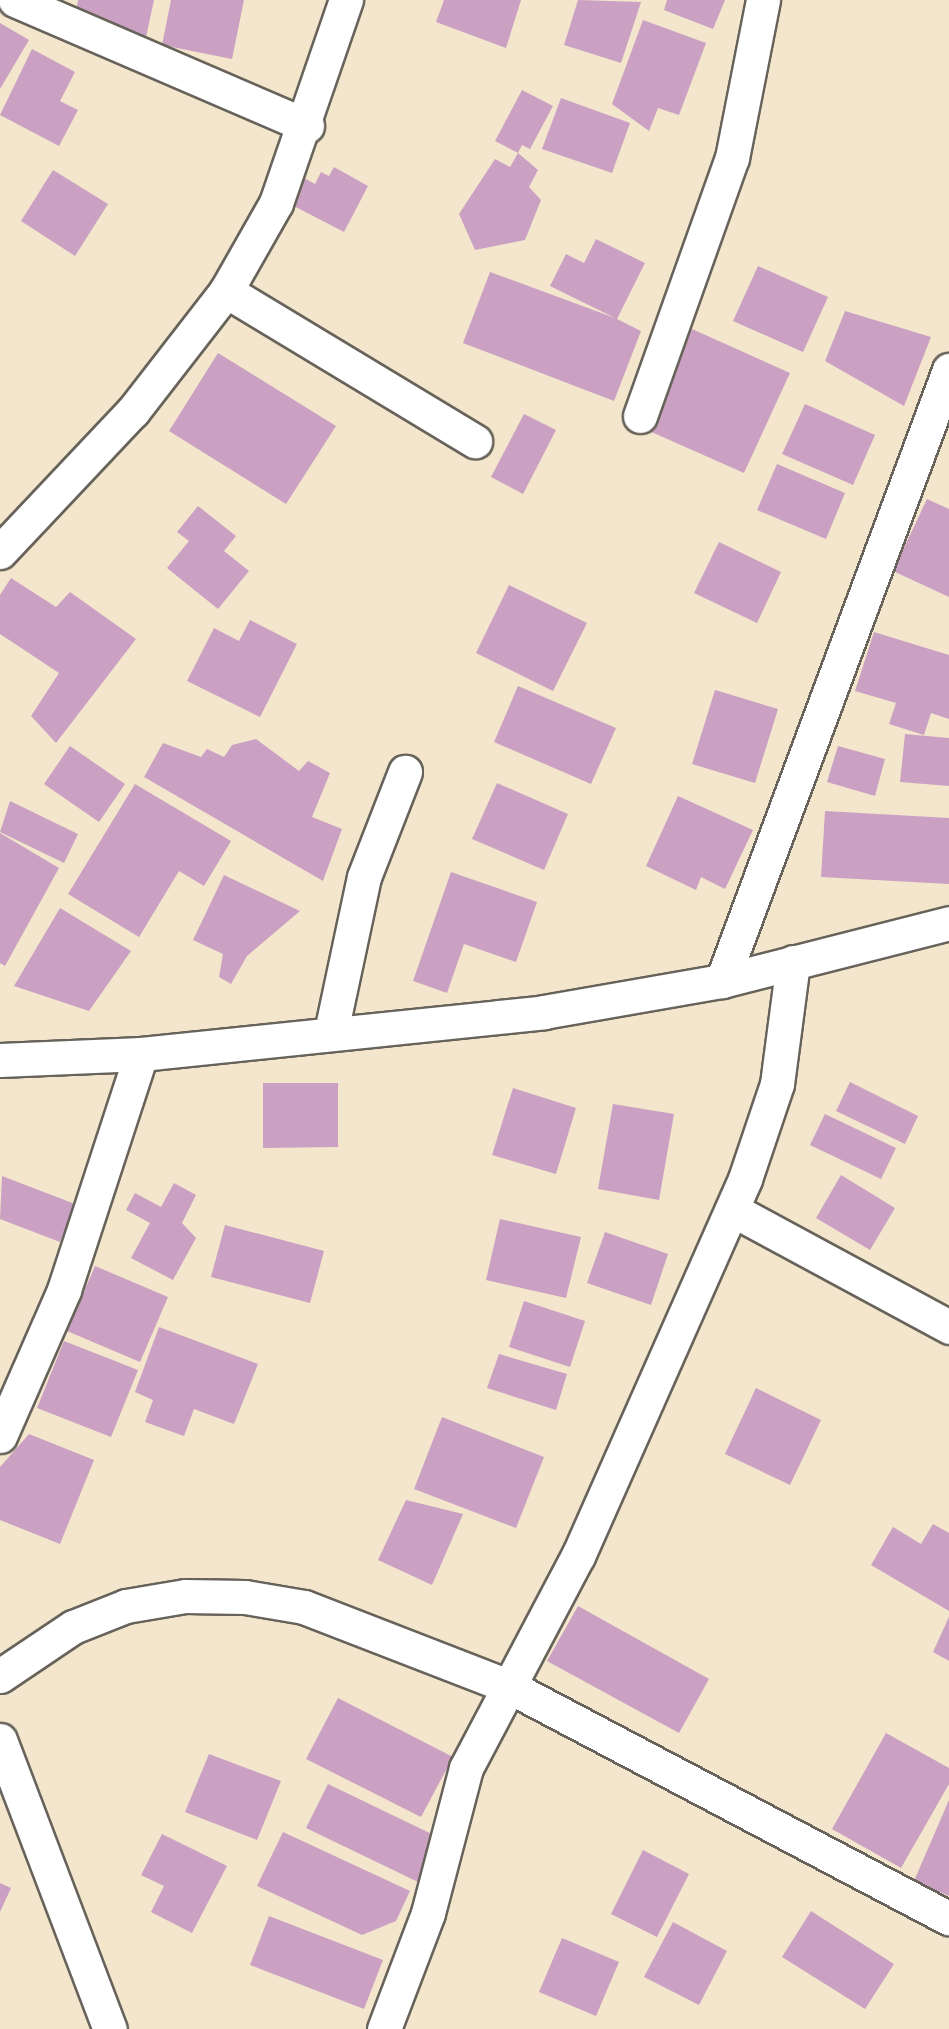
<!DOCTYPE html>
<style>
body{margin:0}
#map{position:relative;width:949px;height:2029px;overflow:hidden;background:#f3e6cc;font-family:Pangolin,sans-serif}
div>[style]{position:absolute}
.building>*{inset:0;background:#caa1c2}
.roads{filter:drop-shadow(2px 0 #67635a) drop-shadow(-2px 0 #67635a) drop-shadow(0 2px #67635a) drop-shadow(0 -2px #67635a)}
.minor>*{height:33px;margin:-16.5px;padding:0 16.5px;transform-origin:16.5px;border-radius:16.5px;background:#fff}
span{translate:-50% -50%;white-space:nowrap;text-align:center;line-height:1.15;-webkit-text-stroke:5px #fbf7ec;paint-order:stroke}
</style>
<div id="map">
<div class="building">
<div style="clip-path:polygon(78px 0,154px 0,146px 37px,74px 22px)"></div>
<div style="clip-path:polygon(171px 0,244px 0,232px 59px,162px 45px)"></div>
<div style="clip-path:polygon(444px 0,521px 0,506px 48px,436px 22px)"></div>
<div style="clip-path:polygon(578px 0,641px 2px,621px 63px,564px 45px)"></div>
<div style="clip-path:polygon(667px 0,725px 0,713px 29px,664px 10px)"></div>
<div style="clip-path:polygon(643px 20px,706px 43px,679px 115px,658px 108px,649px 131px,612px 104px)"></div>
<div style="clip-path:polygon(0 23px,29px 40px,0 89px)"></div>
<div style="clip-path:polygon(32px 49px,75px 72px,60px 101px,78px 110px,59px 146px,0 115px)"></div>
<div style="clip-path:polygon(522px 90px,553px 106px,530px 149px,522px 145px,518px 153px,495px 141px)"></div>
<div style="clip-path:polygon(561px 98px,630px 123px,612px 173px,542px 149px)"></div>
<div style="clip-path:polygon(518px 153px,538px 170px,529px 187px,541px 200px,525px 240px,475px 250px,459px 214px,495px 159px,510px 167px)"></div>
<div style="clip-path:polygon(334px 167px,368px 186px,344px 232px,290px 204px,304px 178px,315px 184px,321px 172px,329px 176px)"></div>
<div style="clip-path:polygon(53px 170px,108px 204px,75px 256px,21px 221px)"></div>
<div style="clip-path:polygon(596px 239px,645px 263px,617px 319px,641px 331px,614px 401px,463px 343px,490px 272px,615px 318px,550px 286px,566px 254px,584px 263px)"></div>
<div style="clip-path:polygon(758px 266px,828px 297px,803px 352px,733px 321px)"></div>
<div style="clip-path:polygon(845px 311px,931px 337px,904px 406px,825px 361px)"></div>
<div style="clip-path:polygon(692px 329px,790px 373px,744px 473px,647px 430px)"></div>
<div style="clip-path:polygon(218px 353px,336px 426px,286px 504px,169px 431px)"></div>
<div style="clip-path:polygon(805px 404px,875px 435px,853px 485px,782px 454px)"></div>
<div style="clip-path:polygon(524px 414px,556px 430px,523px 494px,491px 477px)"></div>
<div style="clip-path:polygon(777px 464px,845px 493px,826px 539px,757px 510px)"></div>
<div style="clip-path:polygon(927px 499px,949px 509px,949px 597px,893px 571px)"></div>
<div style="clip-path:polygon(198px 506px,236px 536px,224px 551px,249px 571px,218px 609px,167px 568px,189px 541px,177px 532px)"></div>
<div style="clip-path:polygon(719px 542px,781px 572px,757px 623px,694px 593px)"></div>
<div style="clip-path:polygon(11px 578px,56px 607px,70px 592px,136px 639px,56px 743px,31px 716px,59px 673px,0 634px,0 595px)"></div>
<div style="clip-path:polygon(509px 585px,587px 623px,553px 691px,476px 653px)"></div>
<div style="clip-path:polygon(250px 620px,297px 644px,260px 717px,187px 681px,214px 628px,239px 641px)"></div>
<div style="clip-path:polygon(874px 632px,949px 655px,949px 719px,931px 713px,924px 735px,889px 724px,896px 703px,855px 691px)"></div>
<div style="clip-path:polygon(518px 686px,616px 728px,591px 784px,494px 742px)"></div>
<div style="clip-path:polygon(715px 690px,778px 709px,755px 783px,692px 764px)"></div>
<div style="clip-path:polygon(905px 734px,949px 738px,949px 786px,900px 782px)"></div>
<div style="clip-path:polygon(256px 739px,299px 771px,308px 761px,330px 773px,312px 817px,342px 829px,323px 881px,144px 777px,163px 743px,201px 757px,207px 749px,224px 757px,232px 745px)"></div>
<div style="clip-path:polygon(70px 746px,125px 784px,99px 822px,44px 784px)"></div>
<div style="clip-path:polygon(838px 746px,885px 759px,875px 796px,827px 782px)"></div>
<div style="clip-path:polygon(497px 783px,568px 814px,544px 870px,472px 839px)"></div>
<div style="clip-path:polygon(135px 784px,231px 841px,204px 886px,179px 871px,139px 937px,68px 894px)"></div>
<div style="clip-path:polygon(678px 796px,753px 830px,725px 889px,701px 877px,696px 890px,646px 866px)"></div>
<div style="clip-path:polygon(10px 801px,78px 834px,64px 863px,0 832px)"></div>
<div style="clip-path:polygon(825px 811px,949px 818px,949px 884px,821px 877px)"></div>
<div style="clip-path:polygon(0 833px,59px 868px,5px 966px,0 963px)"></div>
<div style="clip-path:polygon(451px 872px,537px 902px,516px 962px,464px 944px,447px 993px,413px 981px)"></div>
<div style="clip-path:polygon(224px 875px,300px 911px,247px 956px,231px 984px,219px 977px,223px 954px,193px 940px)"></div>
<div style="clip-path:polygon(60px 908px,131px 951px,89px 1011px,14px 986px)"></div>
<div style="clip-path:polygon(850px 1082px,918px 1116px,905px 1144px,836px 1111px)"></div>
<div style="clip-path:polygon(263px 1083px,338px 1083px,338px 1147px,263px 1148px)"></div>
<div style="clip-path:polygon(513px 1088px,576px 1108px,556px 1174px,492px 1155px)"></div>
<div style="clip-path:polygon(613px 1104px,674px 1114px,659px 1200px,598px 1189px)"></div>
<div style="clip-path:polygon(825px 1114px,896px 1148px,881px 1179px,810px 1145px)"></div>
<div style="clip-path:polygon(841px 1175px,895px 1208px,870px 1250px,816px 1218px)"></div>
<div style="clip-path:polygon(2px 1176px,75px 1204px,60px 1242px,0 1219px)"></div>
<div style="clip-path:polygon(174px 1183px,196px 1195px,182px 1223px,196px 1238px,173px 1280px,131px 1258px,150px 1223px,126px 1210px,135px 1193px,161px 1207px)"></div>
<div style="clip-path:polygon(500px 1219px,581px 1237px,566px 1298px,486px 1280px)"></div>
<div style="clip-path:polygon(225px 1225px,324px 1251px,310px 1303px,211px 1277px)"></div>
<div style="clip-path:polygon(605px 1232px,668px 1254px,651px 1305px,587px 1283px)"></div>
<div style="clip-path:polygon(95px 1266px,168px 1297px,140px 1362px,67px 1331px)"></div>
<div style="clip-path:polygon(524px 1301px,585px 1321px,570px 1367px,509px 1347px)"></div>
<div style="clip-path:polygon(159px 1327px,258px 1364px,234px 1424px,194px 1409px,184px 1436px,145px 1422px,153px 1400px,135px 1392px)"></div>
<div style="clip-path:polygon(64px 1341px,138px 1370px,111px 1437px,37px 1408px)"></div>
<div style="clip-path:polygon(499px 1354px,567px 1374px,556px 1410px,487px 1388px)"></div>
<div style="clip-path:polygon(756px 1388px,821px 1420px,790px 1485px,725px 1454px)"></div>
<div style="clip-path:polygon(442px 1417px,544px 1457px,516px 1528px,414px 1489px)"></div>
<div style="clip-path:polygon(29px 1434px,94px 1460px,60px 1544px,0 1520px,0 1467px)"></div>
<div style="clip-path:polygon(406px 1500px,463px 1514px,432px 1585px,378px 1560px)"></div>
<div style="clip-path:polygon(933px 1524px,949px 1533px,949px 1611px,871px 1565px,893px 1527px,921px 1544px)"></div>
<div style="clip-path:polygon(578px 1606px,709px 1679px,679px 1733px,547px 1661px)"></div>
<div style="clip-path:polygon(949px 1617px,949px 1661px,933px 1652px)"></div>
<div style="clip-path:polygon(338px 1698px,453px 1757px,421px 1817px,306px 1759px)"></div>
<div style="clip-path:polygon(886px 1733px,949px 1768px,949px 1784px,901px 1868px,832px 1829px)"></div>
<div style="clip-path:polygon(209px 1754px,281px 1781px,257px 1840px,185px 1812px)"></div>
<div style="clip-path:polygon(328px 1784px,440px 1838px,418px 1882px,306px 1828px)"></div>
<div style="clip-path:polygon(949px 1800px,949px 1896px,914px 1881px)"></div>
<div style="clip-path:polygon(283px 1832px,410px 1891px,396px 1921px,362px 1935px,257px 1886px)"></div>
<div style="clip-path:polygon(162px 1834px,227px 1866px,192px 1933px,151px 1912px,164px 1886px,141px 1875px)"></div>
<div style="clip-path:polygon(643px 1850px,689px 1874px,657px 1937px,611px 1914px)"></div>
<div style="clip-path:polygon(0 1883px,11px 1888px,0 1912px)"></div>
<div style="clip-path:polygon(811px 1911px,894px 1964px,865px 2009px,782px 1957px)"></div>
<div style="clip-path:polygon(269px 1916px,383px 1960px,364px 2009px,250px 1965px)"></div>
<div style="clip-path:polygon(673px 1922px,727px 1951px,699px 2005px,644px 1977px)"></div>
<div style="clip-path:polygon(562px 1938px,619px 1962px,596px 2016px,539px 1992px)"></div>
</div>
<div class="roads">
<div class="minor">
<div style="left:15px;top:0;width:318px;rotate:23.3deg"></div>
<div style="left:226px;top:291px;width:291px;rotate:31.1deg"></div>
<div style="left:640px;top:416px;width:274px;rotate:-70.4deg"></div>
<div style="left:732px;top:158px;width:161px;rotate:-78.9deg"></div>
<div style="left:0;top:552px;width:194px;rotate:-46.7deg"></div>
<div style="left:133px;top:411px;width:152px;rotate:-52.2deg"></div>
<div style="left:226px;top:291px;width:101px;rotate:-60.4deg"></div>
<div style="left:276px;top:203px;width:215px;rotate:-71deg"></div>
<div style="left:722px;top:981px;width:652px;rotate:-69.62deg"></div>
<div style="left:331px;top:1032px;width:158px;rotate:-78deg"></div>
<div style="left:364px;top:877px;width:113px;rotate:-68.7deg"></div>
<div style="left:0;top:1060px;width:141px;rotate:-2.4deg"></div>
<div style="left:141px;top:1054px;width:405px;rotate:-5.9deg"></div>
<div style="left:544px;top:1012px;width:181px;rotate:-9.9deg"></div>
<div style="left:722px;top:981px;width:234px;rotate:-14.3deg"></div>
<div style="left:733px;top:1210px;width:246px;rotate:28.4deg"></div>
<div style="left:0;top:1436px;width:159px;rotate:-66.3deg"></div>
<div style="left:64px;top:1290px;width:248px;rotate:-71.9deg"></div>
<div style="left:0;top:1676px;width:88px;rotate:-33.9deg"></div>
<div style="left:73px;top:1627px;width:57px;rotate:-21.6deg"></div>
<div style="left:126px;top:1606px;width:60px;rotate:-9.6deg"></div>
<div style="left:185px;top:1596px;width:60px;rotate:1deg"></div>
<div style="left:245px;top:1597px;width:60px;rotate:9.6deg"></div>
<div style="left:304px;top:1607px;width:221px;rotate:21.2deg"></div>
<div style="left:510px;top:1687px;width:496px;rotate:27.8deg"></div>
<div style="left:0;top:1740px;width:309px;rotate:69.2deg"></div>
<div style="left:384px;top:2029px;width:124px;rotate:-69.2deg"></div>
<div style="left:428px;top:1913px;width:150px;rotate:-75.3deg"></div>
<div style="left:466px;top:1768px;width:240px;rotate:-62.2deg"></div>
<div style="left:578px;top:1556px;width:412px;rotate:-66.1deg"></div>
<div style="left:745px;top:1179px;width:100px;rotate:-71.4deg"></div>
<div style="left:777px;top:1084px;width:123px;rotate:-82.5deg"></div>
</div>
</div>
</div>
